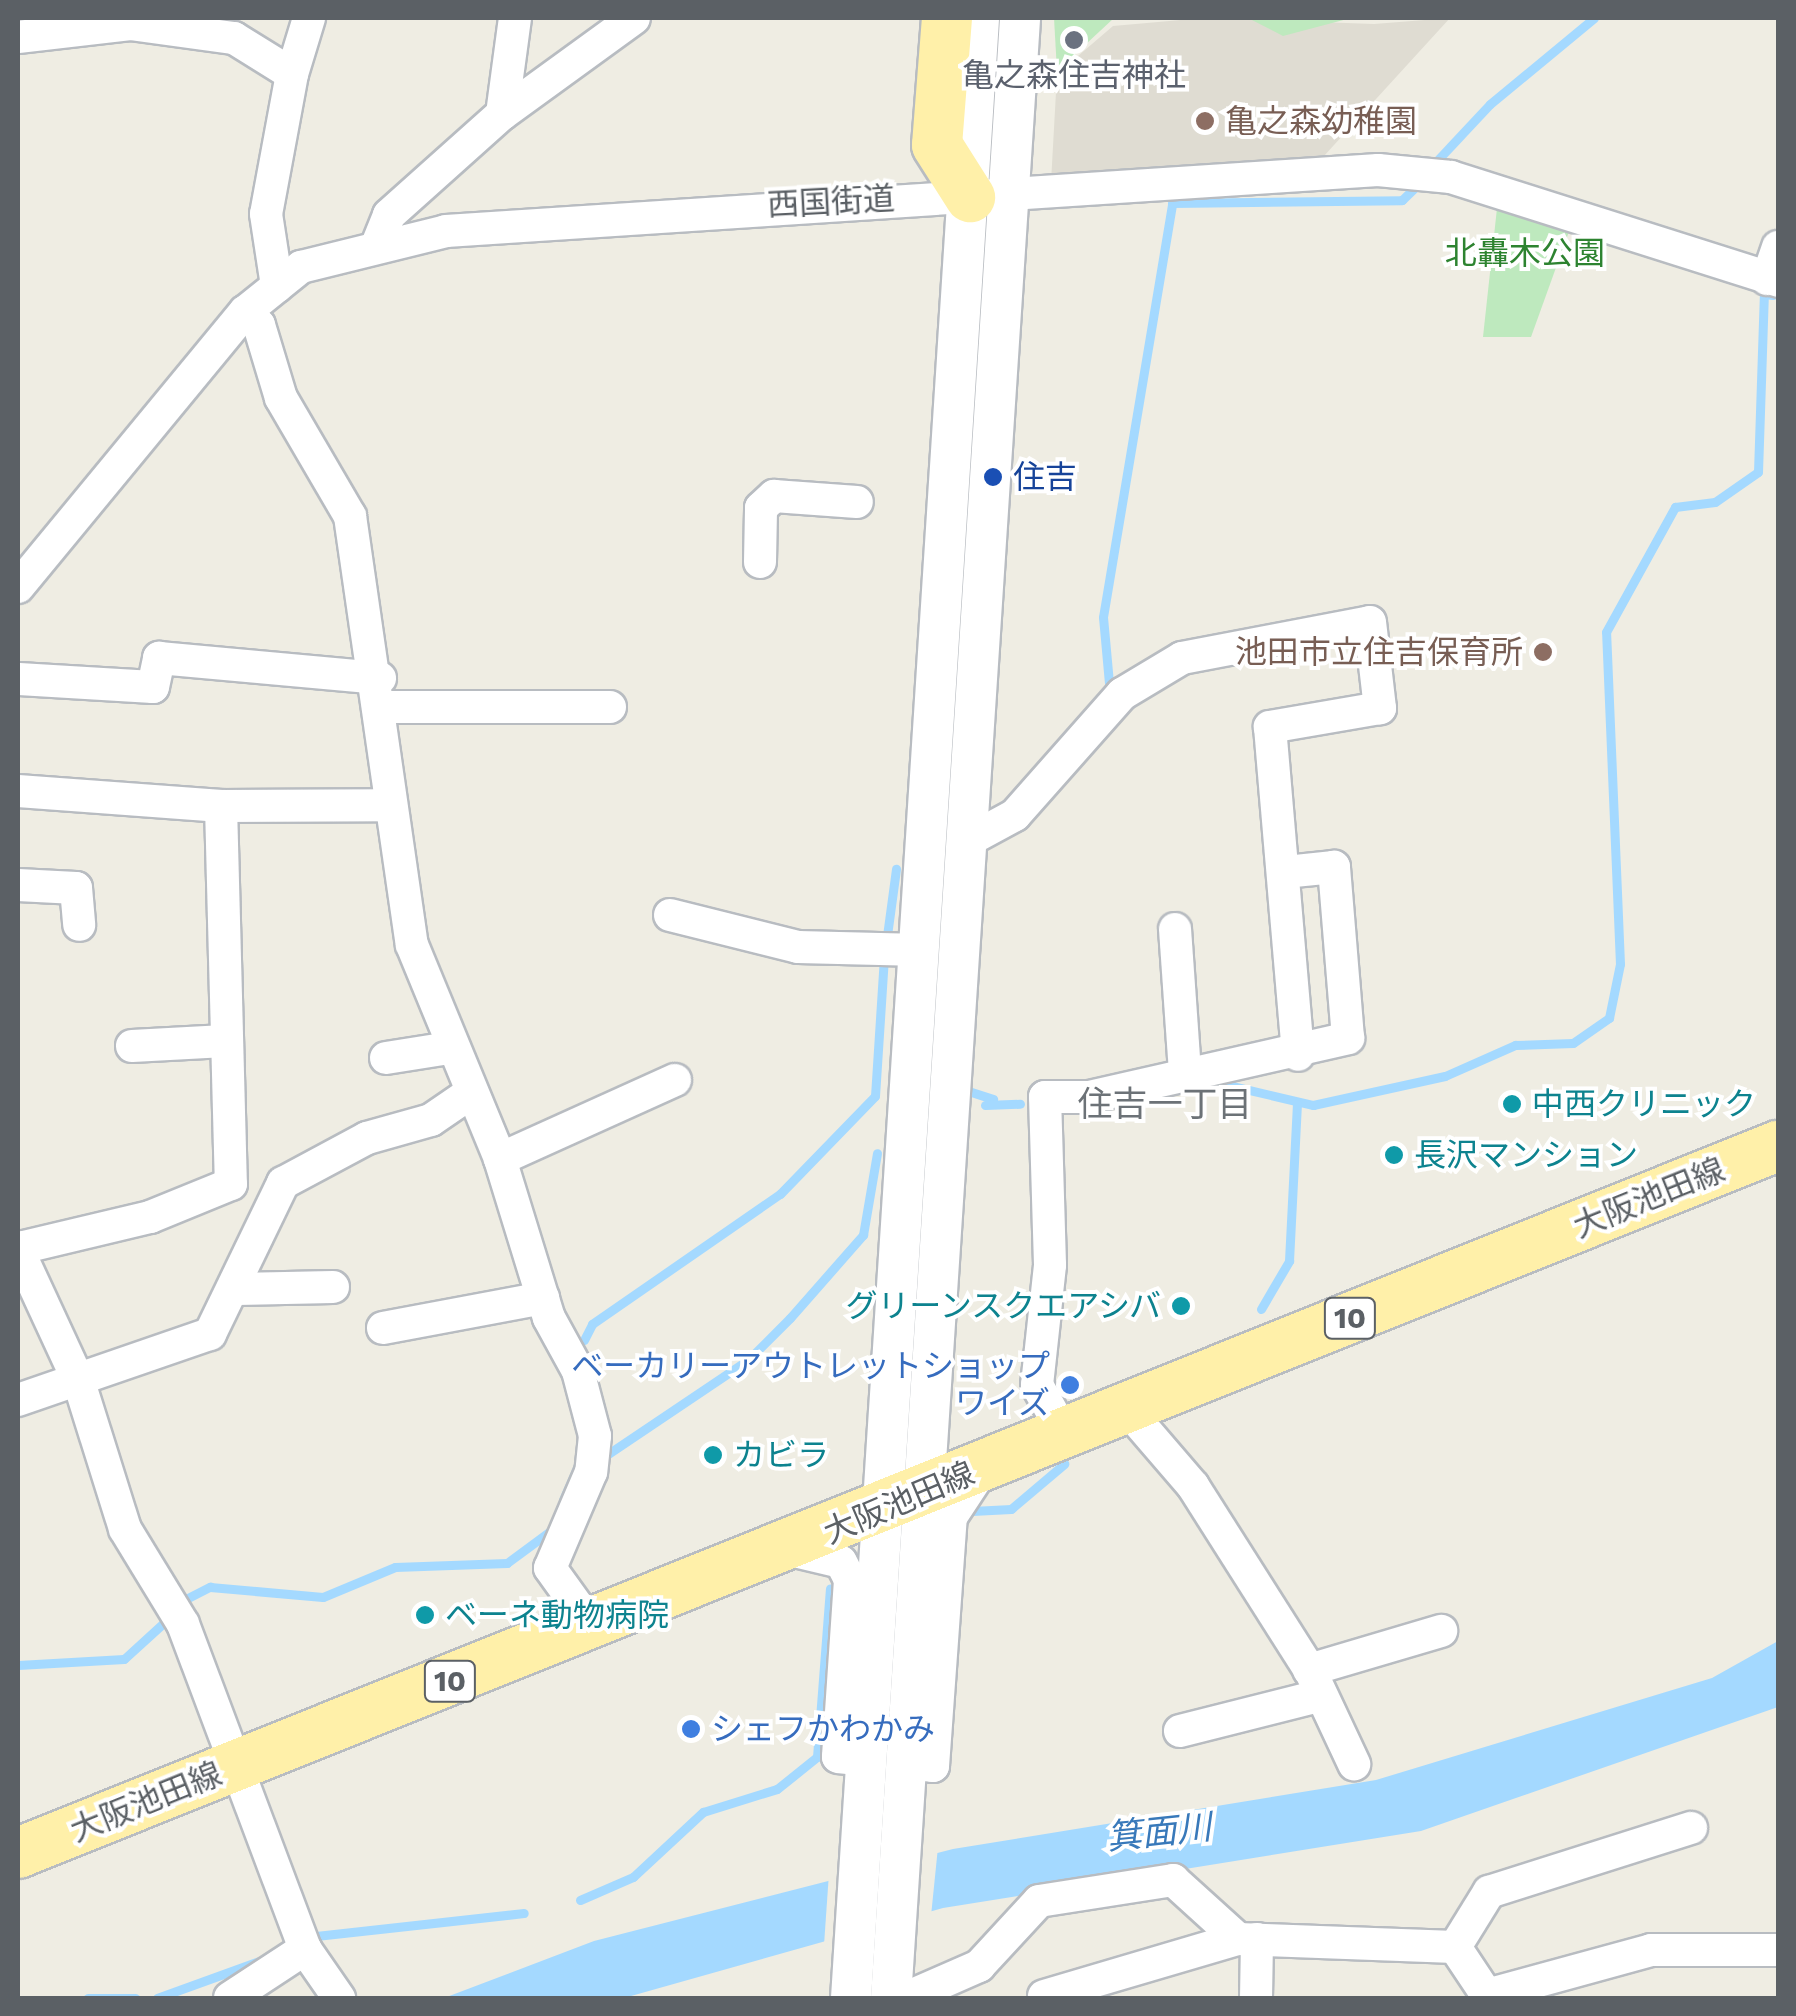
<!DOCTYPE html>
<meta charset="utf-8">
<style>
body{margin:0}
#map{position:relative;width:1796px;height:2016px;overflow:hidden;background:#efede3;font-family:"Work Sans","Noto Sans JP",sans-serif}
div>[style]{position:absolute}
.education>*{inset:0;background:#dfdcd2}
.green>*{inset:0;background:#bee9be}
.water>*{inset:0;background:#a4d9ff}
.pier>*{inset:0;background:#efede3}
.stream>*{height:9px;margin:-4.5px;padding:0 4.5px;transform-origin:4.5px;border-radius:4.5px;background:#a4d9ff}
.roads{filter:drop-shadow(2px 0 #b8bcc1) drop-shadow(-2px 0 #b8bcc1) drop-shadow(0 2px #b8bcc1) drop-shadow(0 -2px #b8bcc1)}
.minor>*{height:32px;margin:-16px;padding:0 16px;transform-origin:16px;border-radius:16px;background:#fff}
.tertiary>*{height:40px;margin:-20px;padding:0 20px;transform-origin:20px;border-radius:20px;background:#fff}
.primary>*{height:50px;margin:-25px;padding:0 25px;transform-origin:25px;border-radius:25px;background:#fff0a9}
.dots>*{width:28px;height:28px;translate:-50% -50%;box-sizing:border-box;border:5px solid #fff;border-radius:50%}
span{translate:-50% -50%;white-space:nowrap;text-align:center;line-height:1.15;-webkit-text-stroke:8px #fff;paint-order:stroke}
.shield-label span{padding:2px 8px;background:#fff;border:2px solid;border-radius:8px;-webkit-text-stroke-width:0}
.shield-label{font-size:30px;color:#5b6065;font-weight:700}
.worship-label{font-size:32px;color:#5b616d}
.education-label{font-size:32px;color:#785e54}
.left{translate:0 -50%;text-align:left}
.right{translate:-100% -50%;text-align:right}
.street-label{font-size:32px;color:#5b6065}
.park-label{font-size:32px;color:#2d8330}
.transit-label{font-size:32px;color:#164399}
.culture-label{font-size:32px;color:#0d838f}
.shop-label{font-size:32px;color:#366cbe}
.neighbourhood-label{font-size:35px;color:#6c7277}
.water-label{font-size:35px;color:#3879ba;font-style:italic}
.frame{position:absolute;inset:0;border:20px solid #5b6065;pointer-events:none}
</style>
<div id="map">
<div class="education">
<div style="clip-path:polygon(1203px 18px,1374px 24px,1450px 18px,1313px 168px,1051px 182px,1057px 74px,1113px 26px)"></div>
</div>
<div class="green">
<div style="clip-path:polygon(1054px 18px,1114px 18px,1057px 71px)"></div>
<div style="clip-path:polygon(1248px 18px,1351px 18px,1283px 36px)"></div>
<div style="clip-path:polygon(1498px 199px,1571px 226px,1531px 337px,1483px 337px)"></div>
</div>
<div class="water">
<div style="clip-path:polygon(1778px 1641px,1778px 1707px,1421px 1831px,943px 1908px,624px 1998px,444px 1998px,594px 1941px,953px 1849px,1376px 1780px,1712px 1678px)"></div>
</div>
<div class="pier">
<div style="clip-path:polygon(938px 1847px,931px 1916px,824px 1945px,829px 1873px)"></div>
</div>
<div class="stream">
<div style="left:1431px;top:167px;width:86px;rotate:-46.9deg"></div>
<div style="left:1490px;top:104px;width:135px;rotate:-39.6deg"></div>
<div style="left:1109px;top:683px;width:66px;rotate:-95.2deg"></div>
<div style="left:1103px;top:617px;width:420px;rotate:-80.5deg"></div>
<div style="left:1172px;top:203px;width:230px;rotate:-0.7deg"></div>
<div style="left:1402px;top:200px;width:29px;rotate:-44deg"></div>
<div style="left:886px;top:943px;width:75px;rotate:-82.3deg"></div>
<div style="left:1215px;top:1082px;width:101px;rotate:13.2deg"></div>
<div style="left:1313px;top:1105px;width:135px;rotate:-12.4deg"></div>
<div style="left:1445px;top:1076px;width:77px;rotate:-23.9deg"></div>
<div style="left:1515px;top:1045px;width:58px;rotate:-2deg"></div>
<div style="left:1573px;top:1043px;width:44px;rotate:-34.8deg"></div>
<div style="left:1609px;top:1018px;width:55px;rotate:-78.5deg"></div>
<div style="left:1620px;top:964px;width:332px;rotate:-92.4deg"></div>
<div style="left:1606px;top:632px;width:143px;rotate:-61.1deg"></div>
<div style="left:1675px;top:507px;width:40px;rotate:-7.1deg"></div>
<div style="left:1715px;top:502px;width:52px;rotate:-34.9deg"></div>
<div style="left:1758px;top:472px;width:178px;rotate:-88.1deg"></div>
<div style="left:1764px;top:294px;width:9px;rotate:6deg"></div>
<div style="left:959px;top:1088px;width:36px;rotate:18deg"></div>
<div style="left:985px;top:1105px;width:35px;rotate:-2deg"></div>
<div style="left:1261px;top:1309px;width:56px;rotate:-59.7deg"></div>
<div style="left:1289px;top:1261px;width:157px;rotate:-87.1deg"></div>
<div style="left:584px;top:1340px;width:18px;rotate:-63deg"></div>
<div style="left:592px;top:1324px;width:229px;rotate:-34.7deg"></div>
<div style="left:780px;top:1194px;width:136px;rotate:-45.9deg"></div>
<div style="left:875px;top:1096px;width:138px;rotate:-86.3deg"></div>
<div style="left:605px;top:1456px;width:172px;rotate:-33.9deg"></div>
<div style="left:748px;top:1360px;width:59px;rotate:-45deg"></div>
<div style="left:790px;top:1318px;width:111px;rotate:-48.7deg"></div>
<div style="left:863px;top:1235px;width:83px;rotate:-80.3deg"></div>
<div style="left:563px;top:1500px;width:43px;rotate:-66.4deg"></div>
<div style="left:972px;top:1511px;width:39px;rotate:-3deg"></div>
<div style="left:1011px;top:1509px;width:70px;rotate:-40.3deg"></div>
<div style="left:180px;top:1602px;width:34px;rotate:-27deg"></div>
<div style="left:210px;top:1587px;width:113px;rotate:5.1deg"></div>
<div style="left:323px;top:1597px;width:78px;rotate:-22.6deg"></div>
<div style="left:395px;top:1567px;width:112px;rotate:-2deg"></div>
<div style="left:507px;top:1563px;width:57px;rotate:-36.5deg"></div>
<div style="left:18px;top:1665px;width:106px;rotate:-3.2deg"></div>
<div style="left:124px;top:1659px;width:61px;rotate:-42.3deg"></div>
<div style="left:580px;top:1900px;width:58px;rotate:-23.5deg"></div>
<div style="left:633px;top:1877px;width:96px;rotate:-42.9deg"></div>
<div style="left:703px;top:1812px;width:77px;rotate:-17.3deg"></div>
<div style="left:777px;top:1789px;width:51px;rotate:-38.7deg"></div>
<div style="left:817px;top:1757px;width:169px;rotate:-85.6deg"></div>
<div style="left:307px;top:1937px;width:218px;rotate:-6.3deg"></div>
<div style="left:88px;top:1998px;width:47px"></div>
<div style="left:157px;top:1998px;width:112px;rotate:-19.9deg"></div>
</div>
<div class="roads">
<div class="minor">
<div style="left:515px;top:18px;width:97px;rotate:97.7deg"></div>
<div style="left:502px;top:114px;width:163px;rotate:-36deg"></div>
<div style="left:18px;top:37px;width:113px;rotate:-6.6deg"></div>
<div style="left:130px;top:24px;width:105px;rotate:7.7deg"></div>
<div style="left:234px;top:38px;width:68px;rotate:31.8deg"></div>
<div style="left:292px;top:74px;width:142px;rotate:100.5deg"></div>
<div style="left:266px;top:214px;width:73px;rotate:81.3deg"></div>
<div style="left:292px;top:74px;width:59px;rotate:-73.1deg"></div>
<div style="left:377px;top:245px;width:32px;rotate:-68deg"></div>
<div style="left:389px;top:215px;width:152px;rotate:-41.8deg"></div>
<div style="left:1767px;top:279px;width:34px;rotate:-71deg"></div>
<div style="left:245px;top:312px;width:19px;rotate:43deg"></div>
<div style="left:259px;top:325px;width:76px;rotate:73.2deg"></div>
<div style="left:281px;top:398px;width:137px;rotate:59.7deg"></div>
<div style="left:350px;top:516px;width:433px;rotate:81.8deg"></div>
<div style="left:412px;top:945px;width:231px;rotate:67.6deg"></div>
<div style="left:500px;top:1159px;width:166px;rotate:72.9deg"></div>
<div style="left:549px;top:1318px;width:60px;rotate:61.3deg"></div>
<div style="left:578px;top:1371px;width:67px;rotate:75.3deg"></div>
<div style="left:595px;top:1436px;width:36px;rotate:96deg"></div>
<div style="left:591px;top:1472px;width:104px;rotate:113.1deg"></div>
<div style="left:550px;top:1568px;width:70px;rotate:54.3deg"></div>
<div style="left:760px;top:562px;width:54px;rotate:-88.9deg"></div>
<div style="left:761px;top:508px;width:18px;rotate:-43deg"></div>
<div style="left:774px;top:496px;width:83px;rotate:4.1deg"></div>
<div style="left:18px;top:587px;width:357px;rotate:-50.5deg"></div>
<div style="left:245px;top:312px;width:72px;rotate:-38.8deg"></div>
<div style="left:301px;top:267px;width:149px;rotate:-13.9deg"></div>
<div style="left:446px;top:231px;width:934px;rotate:-3.74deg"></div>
<div style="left:1378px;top:170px;width:73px;rotate:5.5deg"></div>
<div style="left:1451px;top:177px;width:343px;rotate:17.6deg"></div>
<div style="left:19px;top:679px;width:134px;rotate:3.4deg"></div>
<div style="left:153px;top:687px;width:30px;rotate:-78deg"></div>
<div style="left:159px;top:658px;width:222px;rotate:5.2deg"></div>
<div style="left:383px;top:707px;width:227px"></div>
<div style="left:18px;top:791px;width:204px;rotate:4.2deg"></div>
<div style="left:221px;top:806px;width:164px;rotate:-0.3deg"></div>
<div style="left:221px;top:806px;width:378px;rotate:88.5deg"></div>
<div style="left:231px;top:1184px;width:87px;rotate:157.8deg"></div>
<div style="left:150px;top:1217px;width:130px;rotate:166.6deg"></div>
<div style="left:24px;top:1247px;width:16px;rotate:90deg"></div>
<div style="left:24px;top:1263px;width:131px;rotate:65.2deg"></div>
<div style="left:79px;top:1382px;width:154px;rotate:72.6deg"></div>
<div style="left:125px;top:1529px;width:111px;rotate:58.6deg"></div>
<div style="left:183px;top:1624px;width:347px;rotate:69.4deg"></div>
<div style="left:305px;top:1949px;width:60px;rotate:55.2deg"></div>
<div style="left:969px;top:840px;width:52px;rotate:-28.5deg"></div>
<div style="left:1015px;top:815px;width:162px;rotate:-48.5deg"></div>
<div style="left:1122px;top:694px;width:70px;rotate:-31deg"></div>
<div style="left:1182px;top:658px;width:191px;rotate:-10.8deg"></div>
<div style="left:1370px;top:622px;width:87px;rotate:83.4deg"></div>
<div style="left:1380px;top:708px;width:112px;rotate:170.2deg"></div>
<div style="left:1270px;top:727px;width:329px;rotate:85.1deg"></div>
<div style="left:18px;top:885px;width:58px;rotate:3deg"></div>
<div style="left:76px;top:888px;width:37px;rotate:85deg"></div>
<div style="left:670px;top:915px;width:132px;rotate:14deg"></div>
<div style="left:798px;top:947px;width:123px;rotate:1.4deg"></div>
<div style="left:1175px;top:929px;width:142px;rotate:86deg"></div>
<div style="left:132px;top:1046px;width:93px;rotate:-3.1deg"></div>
<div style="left:386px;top:1058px;width:64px;rotate:-9deg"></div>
<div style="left:500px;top:1159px;width:192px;rotate:-24.3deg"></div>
<div style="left:237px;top:1289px;width:96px;rotate:-1.2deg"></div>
<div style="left:383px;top:1328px;width:163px;rotate:-10.6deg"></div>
<div style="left:18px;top:1400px;width:203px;rotate:-19deg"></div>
<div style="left:210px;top:1334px;width:168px;rotate:-64.2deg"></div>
<div style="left:283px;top:1183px;width:95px;rotate:-28.2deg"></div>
<div style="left:367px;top:1138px;width:66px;rotate:-15.7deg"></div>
<div style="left:431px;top:1120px;width:46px;rotate:-34.4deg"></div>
<div style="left:1126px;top:1408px;width:103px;rotate:49.3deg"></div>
<div style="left:1193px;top:1486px;width:220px;rotate:57.6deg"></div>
<div style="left:1311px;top:1672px;width:102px;rotate:64.9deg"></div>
<div style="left:1064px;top:1433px;width:55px;rotate:-119.4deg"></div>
<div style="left:1037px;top:1385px;width:121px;rotate:-83.8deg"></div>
<div style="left:1050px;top:1265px;width:168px;rotate:-91.7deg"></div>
<div style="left:1045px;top:1097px;width:44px"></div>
<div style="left:1089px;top:1097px;width:266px;rotate:-12.8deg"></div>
<div style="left:1348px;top:1038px;width:172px;rotate:-94.7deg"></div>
<div style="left:1334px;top:867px;width:48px;rotate:174.1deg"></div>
<div style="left:790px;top:1550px;width:52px;rotate:13.2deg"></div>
<div style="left:841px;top:1562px;width:20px;rotate:63deg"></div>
<div style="left:850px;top:1580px;width:177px;rotate:93.9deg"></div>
<div style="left:838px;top:1757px;width:8px;rotate:7deg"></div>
<div style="left:1309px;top:1670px;width:138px;rotate:-16.5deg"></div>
<div style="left:1180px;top:1731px;width:142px;rotate:-14.2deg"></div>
<div style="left:925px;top:1765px;width:8px;rotate:7deg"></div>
<div style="left:933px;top:1766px;width:250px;rotate:-85.9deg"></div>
<div style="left:951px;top:1517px;width:56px;rotate:-56.6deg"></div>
<div style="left:1455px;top:1947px;width:65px;rotate:-58.3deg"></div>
<div style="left:1489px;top:1892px;width:212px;rotate:-17.6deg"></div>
<div style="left:1044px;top:1996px;width:202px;rotate:-16.4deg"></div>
<div style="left:230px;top:1998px;width:90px;rotate:-33.2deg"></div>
<div style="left:906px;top:1998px;width:80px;rotate:-23.7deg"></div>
<div style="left:979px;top:1966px;width:88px;rotate:-47.3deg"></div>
<div style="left:1039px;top:1901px;width:136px;rotate:-8.9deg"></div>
<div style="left:1173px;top:1880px;width:88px;rotate:42.2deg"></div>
<div style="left:1238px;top:1939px;width:217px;rotate:2.1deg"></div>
<div style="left:1455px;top:1947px;width:58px;rotate:56.3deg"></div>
<div style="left:1487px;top:1995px;width:170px;rotate:-15.3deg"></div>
<div style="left:1651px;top:1950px;width:127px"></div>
<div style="left:1256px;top:1998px;width:59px;rotate:-89deg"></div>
</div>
<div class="tertiary">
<div style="left:851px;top:1998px;width:1984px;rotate:-86.3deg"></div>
<div style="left:891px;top:1998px;width:1984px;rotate:-86.27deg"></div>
</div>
<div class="primary">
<div style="left:947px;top:18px;width:127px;rotate:94.5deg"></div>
<div style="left:937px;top:145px;width:62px;rotate:57.6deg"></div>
<div style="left:18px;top:1853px;width:1897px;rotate:-21.89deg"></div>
</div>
</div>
<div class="dots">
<div style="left:1074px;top:40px;background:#6b7280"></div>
<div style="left:1205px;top:121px;background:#8d6e63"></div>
<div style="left:993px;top:477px;background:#1a4fb4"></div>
<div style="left:1543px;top:652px;background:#8d6e63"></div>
<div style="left:1512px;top:1104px;background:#0f9aa8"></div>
<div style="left:1394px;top:1155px;background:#0f9aa8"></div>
<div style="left:1181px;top:1306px;background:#0f9aa8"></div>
<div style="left:1070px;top:1385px;background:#3f7fe0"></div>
<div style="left:713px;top:1455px;background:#0f9aa8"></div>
<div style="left:425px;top:1615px;background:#0f9aa8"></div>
<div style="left:691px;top:1729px;background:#3f7fe0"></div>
</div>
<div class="shield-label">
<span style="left:1350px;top:1318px">10</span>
<span style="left:450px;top:1681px">10</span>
</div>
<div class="worship-label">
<span style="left:1074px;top:75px">亀之森住吉神社</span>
</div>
<div class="education-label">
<span class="left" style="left:1225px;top:121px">亀之森幼稚園</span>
<span class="right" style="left:1523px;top:652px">池田市立住吉保育所</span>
</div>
<div class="street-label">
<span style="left:831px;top:202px;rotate:-3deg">西国街道</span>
<span style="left:1649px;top:1198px;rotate:-22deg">大阪池田線</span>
<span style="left:899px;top:1503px;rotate:-23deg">大阪池田線</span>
<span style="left:146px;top:1802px;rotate:-22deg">大阪池田線</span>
</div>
<div class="park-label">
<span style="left:1525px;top:253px">北轟木公園</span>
</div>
<div class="transit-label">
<span class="left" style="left:1013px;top:477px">住吉</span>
</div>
<div class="culture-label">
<span class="left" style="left:1532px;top:1104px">中西クリニック</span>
<span class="left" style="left:1414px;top:1155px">長沢マンション</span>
<span class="right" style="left:1161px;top:1306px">グリーンスクエアシバ</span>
<span class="left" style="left:733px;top:1455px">カビラ</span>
<span class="left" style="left:445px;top:1615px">ベーネ動物病院</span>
</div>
<div class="shop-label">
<span class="right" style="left:1050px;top:1385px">ベーカリーアウトレットショップ<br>ワイズ</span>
<span class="left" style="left:711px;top:1729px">シェフかわかみ</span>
</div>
<div class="neighbourhood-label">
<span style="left:1165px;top:1104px">住吉一丁目</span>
</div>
<div class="water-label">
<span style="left:1159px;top:1832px;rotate:-6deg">箕面川</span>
</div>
<div class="frame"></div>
</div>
